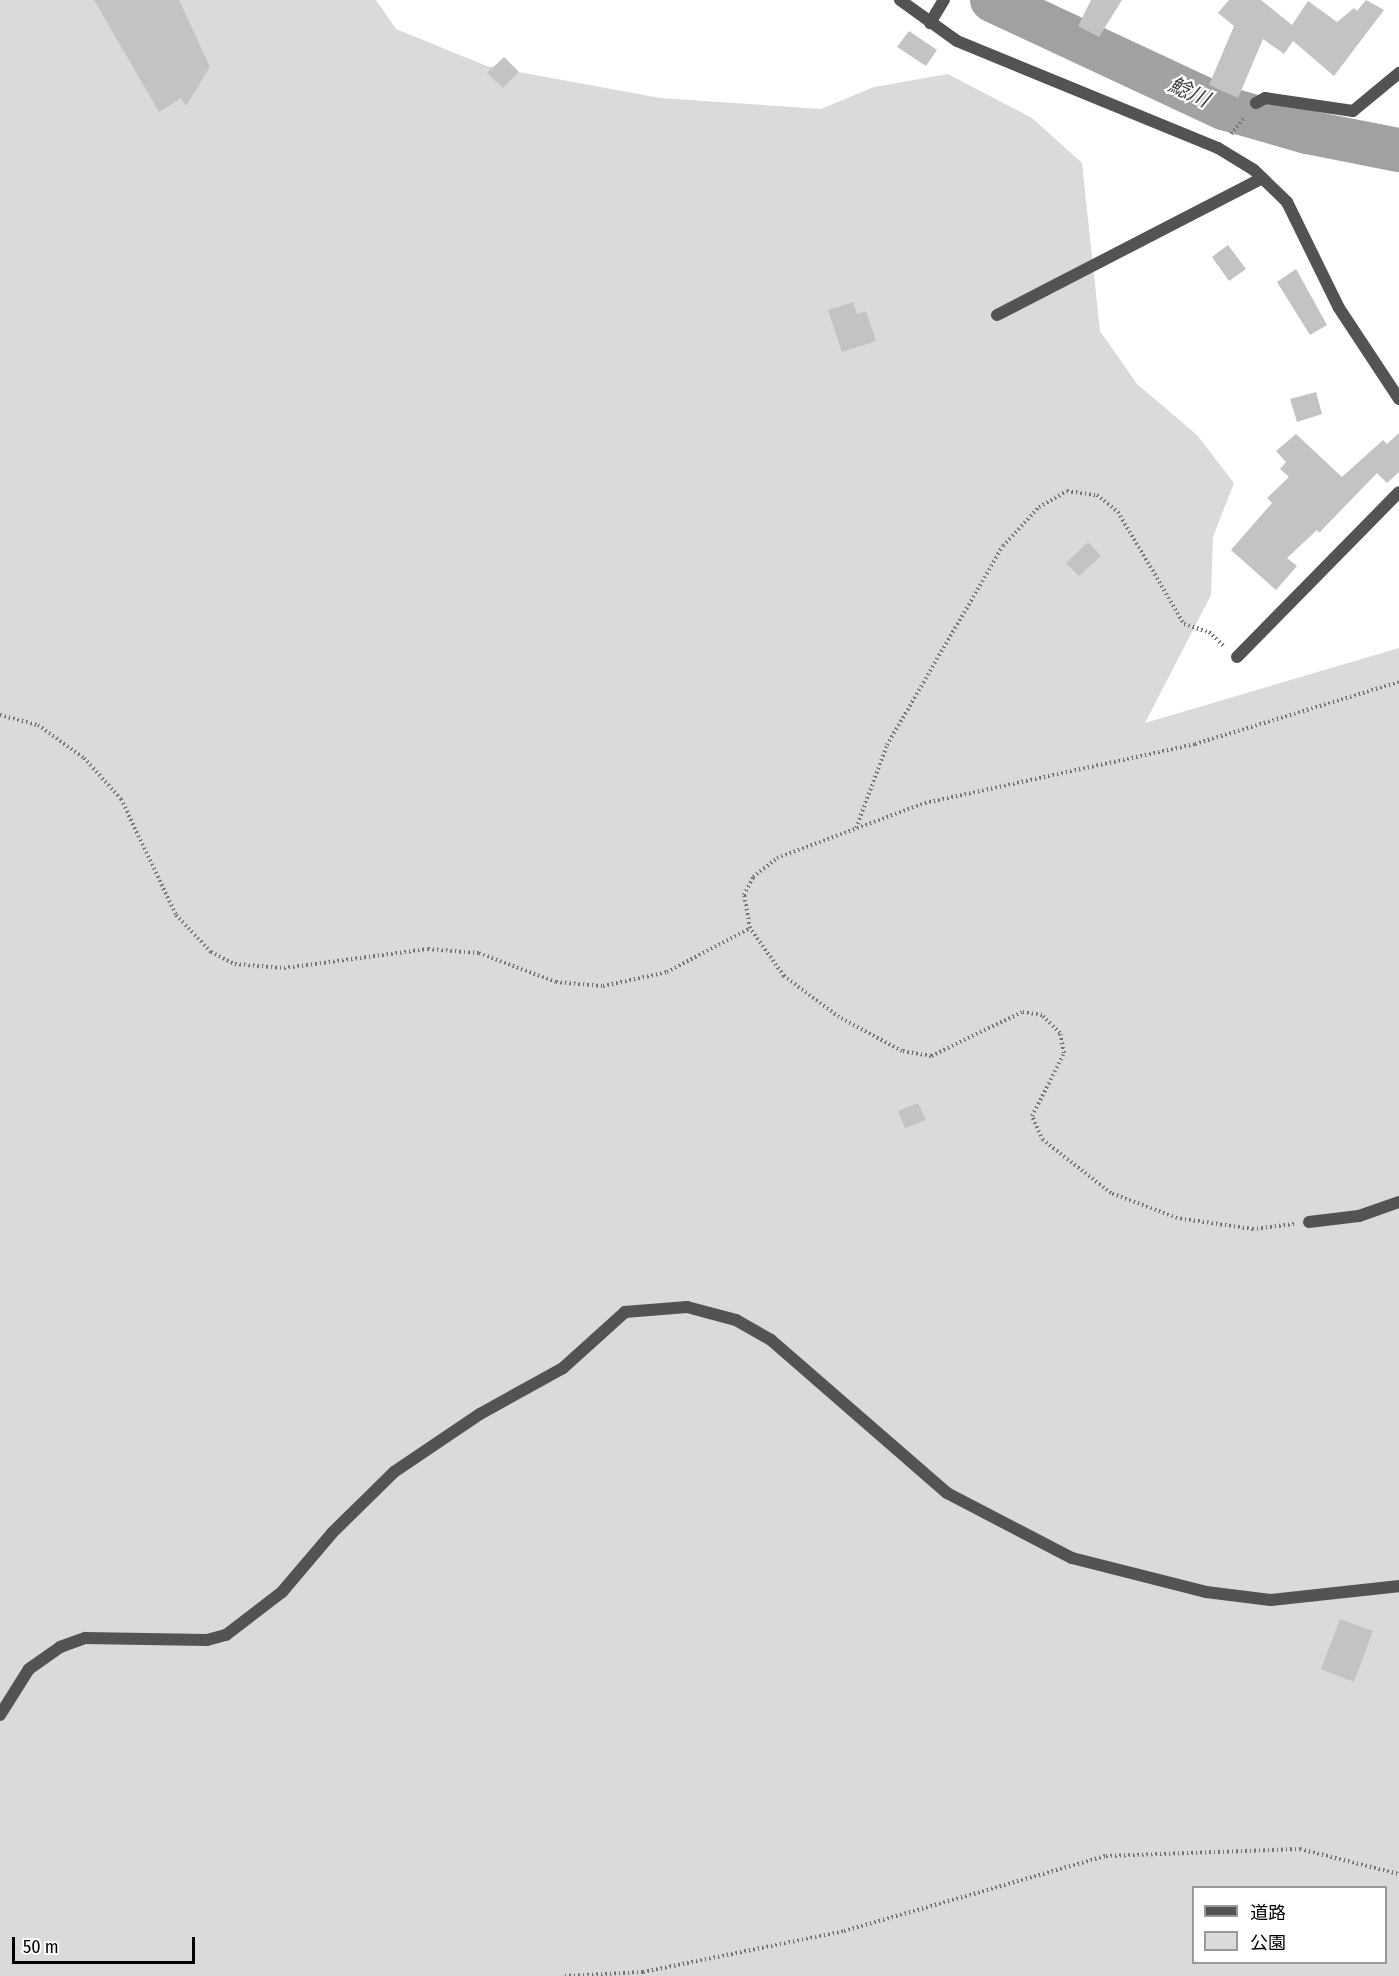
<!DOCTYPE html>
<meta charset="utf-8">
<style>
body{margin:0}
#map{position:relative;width:1399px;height:1976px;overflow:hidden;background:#fff;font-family:"Fira Sans Condensed","Noto Sans JP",sans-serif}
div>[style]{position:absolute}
.green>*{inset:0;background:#dadada}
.river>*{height:44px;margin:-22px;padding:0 22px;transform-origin:22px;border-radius:22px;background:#a1a1a1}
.building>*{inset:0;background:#c3c3c3}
.path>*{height:4px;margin-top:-2px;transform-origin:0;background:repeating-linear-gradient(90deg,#757575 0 1.5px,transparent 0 4.5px)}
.minor>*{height:12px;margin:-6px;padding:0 6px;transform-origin:6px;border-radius:6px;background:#535353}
.tertiary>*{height:12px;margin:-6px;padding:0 6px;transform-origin:6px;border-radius:6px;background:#535353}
span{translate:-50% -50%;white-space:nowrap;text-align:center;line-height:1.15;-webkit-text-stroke:4.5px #fff;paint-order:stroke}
.water-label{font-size:21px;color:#424242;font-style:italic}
.legend{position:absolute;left:1192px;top:1886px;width:195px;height:78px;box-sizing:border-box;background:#fff;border:2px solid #999;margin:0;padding:8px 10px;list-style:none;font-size:18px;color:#000}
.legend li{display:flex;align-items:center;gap:12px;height:30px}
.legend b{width:30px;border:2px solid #999}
.scale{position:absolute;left:12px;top:1937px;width:183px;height:27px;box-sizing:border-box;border:3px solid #000;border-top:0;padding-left:8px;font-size:18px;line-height:21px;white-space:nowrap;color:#000;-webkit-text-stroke:4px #fff;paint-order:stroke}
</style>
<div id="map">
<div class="green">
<div style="clip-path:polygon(evenodd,0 0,376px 0,396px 29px,487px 66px,660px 98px,821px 109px,874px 87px,948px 74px,1032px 118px,1082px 163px,1100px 331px,1137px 384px,1197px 435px,1234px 483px,1213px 537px,1211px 595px,1145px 723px,1399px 648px,1399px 1976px,0 1976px,0 0,1194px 1888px,1386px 1888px,1386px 1962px,1194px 1962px,1194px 1888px)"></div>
</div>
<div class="river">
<div style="left:992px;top:0;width:256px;rotate:25deg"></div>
<div style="left:1224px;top:108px;width:86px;rotate:16.1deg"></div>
<div style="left:1307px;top:132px;width:94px;rotate:11.1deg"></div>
</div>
<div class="building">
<div style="clip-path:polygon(94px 0,179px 0,210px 67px,186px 106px,181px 98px,159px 112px)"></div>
<div style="clip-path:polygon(1091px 0,1122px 0,1099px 37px,1078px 26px)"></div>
<div style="clip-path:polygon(1229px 0,1261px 0,1292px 25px,1308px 1px,1337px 22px,1354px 8px,1357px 11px,1366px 0,1384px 10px,1334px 76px,1293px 41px,1284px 54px,1263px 39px,1238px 98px,1209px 85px,1234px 26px,1218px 13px)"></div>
<div style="clip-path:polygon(909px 31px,937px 50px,926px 66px,897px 47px)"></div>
<div style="clip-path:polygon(504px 57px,519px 72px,503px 88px,487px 73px)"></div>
<div style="clip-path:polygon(1228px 245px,1246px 269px,1229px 281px,1212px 257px)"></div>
<div style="clip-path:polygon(1296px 269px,1327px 325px,1310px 335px,1277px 282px)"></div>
<div style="clip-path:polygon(853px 302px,857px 314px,866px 311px,876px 341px,842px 352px,828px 310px)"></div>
<div style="clip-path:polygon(1316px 392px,1322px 414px,1297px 422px,1290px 399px)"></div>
<div style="clip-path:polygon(1399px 433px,1399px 472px,1387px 483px,1377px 473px,1319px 533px,1317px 530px,1287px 558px,1297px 566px,1276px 590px,1231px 550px,1272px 503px,1267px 498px,1289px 477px,1280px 469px,1286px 462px,1276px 451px,1296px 434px,1342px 477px,1383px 440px,1387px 444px)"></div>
<div style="clip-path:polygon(1088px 542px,1101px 556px,1079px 576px,1066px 563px)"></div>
<div style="clip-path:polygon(918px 1103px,926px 1120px,905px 1128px,898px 1111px)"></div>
<div style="clip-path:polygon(1340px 1619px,1373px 1631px,1354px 1682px,1321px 1669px)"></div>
</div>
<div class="path">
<div style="left:1231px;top:134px;width:22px;rotate:-51deg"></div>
<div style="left:0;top:715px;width:39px;rotate:15deg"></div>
<div style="left:38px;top:725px;width:57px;rotate:35.7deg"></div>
<div style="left:84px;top:758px;width:55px;rotate:47.9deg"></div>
<div style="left:121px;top:799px;width:128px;rotate:64.6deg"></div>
<div style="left:176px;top:915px;width:51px;rotate:46.6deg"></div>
<div style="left:211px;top:952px;width:27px;rotate:27deg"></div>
<div style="left:235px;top:964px;width:49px;rotate:4.7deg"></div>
<div style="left:284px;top:968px;width:145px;rotate:-7.5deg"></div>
<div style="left:428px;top:949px;width:51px;rotate:4.5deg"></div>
<div style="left:479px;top:953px;width:82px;rotate:20.6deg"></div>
<div style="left:556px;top:982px;width:47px;rotate:4.9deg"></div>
<div style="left:603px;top:986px;width:66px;rotate:-12.3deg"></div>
<div style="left:667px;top:972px;width:94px;rotate:-27.9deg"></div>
<div style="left:856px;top:828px;width:89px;rotate:-69.5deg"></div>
<div style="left:887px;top:745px;width:230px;rotate:-59.8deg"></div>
<div style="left:1003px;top:546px;width:53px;rotate:-47.3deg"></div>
<div style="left:1039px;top:507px;width:32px;rotate:-30deg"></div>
<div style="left:1067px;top:491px;width:30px;rotate:8deg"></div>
<div style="left:1097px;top:495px;width:27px;rotate:39deg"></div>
<div style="left:1118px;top:512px;width:130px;rotate:59.5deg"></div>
<div style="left:1184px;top:624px;width:26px;rotate:18deg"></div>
<div style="left:1209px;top:632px;width:22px;rotate:43deg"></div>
<div style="left:1294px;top:1224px;width:41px;rotate:173deg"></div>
<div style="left:1253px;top:1229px;width:77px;rotate:-171.8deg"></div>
<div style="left:1177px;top:1218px;width:71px;rotate:-159.3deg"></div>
<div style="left:1111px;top:1193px;width:86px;rotate:-142.1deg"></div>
<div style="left:1043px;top:1140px;width:26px;rotate:-115deg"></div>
<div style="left:1032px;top:1116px;width:71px;rotate:-63.1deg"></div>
<div style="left:1064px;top:1053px;width:20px;rotate:-101deg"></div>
<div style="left:1060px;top:1033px;width:25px;rotate:-135deg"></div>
<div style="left:1042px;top:1015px;width:20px;rotate:-171deg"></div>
<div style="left:1022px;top:1012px;width:101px;rotate:154.2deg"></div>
<div style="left:931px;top:1056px;width:29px;rotate:-170deg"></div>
<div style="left:902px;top:1051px;width:72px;rotate:-151.6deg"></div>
<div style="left:839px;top:1017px;width:69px;rotate:-143.3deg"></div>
<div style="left:784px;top:976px;width:59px;rotate:-125.3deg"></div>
<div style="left:750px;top:928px;width:34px;rotate:-100deg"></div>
<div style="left:744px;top:895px;width:20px;rotate:-63deg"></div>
<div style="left:753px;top:877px;width:31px;rotate:-38deg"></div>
<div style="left:777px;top:858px;width:158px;rotate:-20.4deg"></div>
<div style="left:925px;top:803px;width:276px;rotate:-12.3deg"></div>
<div style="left:1195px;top:744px;width:213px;rotate:-16.9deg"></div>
<div style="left:565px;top:1976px;width:78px;rotate:-2.9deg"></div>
<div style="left:643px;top:1972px;width:205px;rotate:-11.5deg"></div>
<div style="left:844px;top:1931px;width:273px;rotate:-16deg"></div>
<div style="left:1106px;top:1856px;width:194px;rotate:-2.1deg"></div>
<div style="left:1300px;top:1849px;width:102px;rotate:14.2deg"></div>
</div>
<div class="minor">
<div style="left:930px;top:23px;width:27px;rotate:-59deg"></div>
<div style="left:1256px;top:103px;width:10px;rotate:-29deg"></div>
<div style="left:1265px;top:98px;width:89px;rotate:8.4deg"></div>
<div style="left:1353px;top:111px;width:60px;rotate:-39.6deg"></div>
<div style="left:997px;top:315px;width:298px;rotate:-27.3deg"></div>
<div style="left:1237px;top:657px;width:231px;rotate:-45.5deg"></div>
<div style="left:1309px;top:1222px;width:50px;rotate:-6.8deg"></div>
<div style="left:1359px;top:1216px;width:42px;rotate:-19.3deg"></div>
<div style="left:0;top:1715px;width:54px;rotate:-57.8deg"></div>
<div style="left:29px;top:1669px;width:38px;rotate:-35deg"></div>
<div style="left:60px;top:1647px;width:27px;rotate:-20deg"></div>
<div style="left:85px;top:1638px;width:122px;rotate:0.9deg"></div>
<div style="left:207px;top:1640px;width:20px;rotate:-15deg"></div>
<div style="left:226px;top:1635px;width:71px;rotate:-37.5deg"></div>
<div style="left:282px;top:1592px;width:77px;rotate:-49.7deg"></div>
<div style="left:332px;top:1533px;width:87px;rotate:-44.5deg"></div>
<div style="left:394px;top:1472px;width:104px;rotate:-34deg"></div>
<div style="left:480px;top:1414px;width:95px;rotate:-29deg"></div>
<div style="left:563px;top:1368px;width:84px;rotate:-42.1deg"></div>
<div style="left:625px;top:1312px;width:62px;rotate:-4.6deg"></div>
<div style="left:687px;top:1307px;width:51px;rotate:14.9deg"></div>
<div style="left:736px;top:1320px;width:40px;rotate:29.7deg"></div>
<div style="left:771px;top:1340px;width:233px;rotate:41deg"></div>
<div style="left:947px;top:1493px;width:141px;rotate:27.5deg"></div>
<div style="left:1072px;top:1558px;width:138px;rotate:14.2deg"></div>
<div style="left:1206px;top:1592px;width:65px;rotate:7deg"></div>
<div style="left:1271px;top:1600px;width:129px;rotate:-6.2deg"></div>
</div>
<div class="tertiary">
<div style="left:900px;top:0;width:70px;rotate:35.7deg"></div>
<div style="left:957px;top:41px;width:282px;rotate:22.3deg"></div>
<div style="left:1218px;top:148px;width:42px;rotate:31.4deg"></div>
<div style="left:1254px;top:170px;width:46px;rotate:44.1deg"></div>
<div style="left:1287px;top:202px;width:118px;rotate:63.9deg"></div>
<div style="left:1339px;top:308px;width:109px;rotate:56.6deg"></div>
</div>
<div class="water-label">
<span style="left:1189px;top:92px;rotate:25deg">鯰川</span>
</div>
<ul class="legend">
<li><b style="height:8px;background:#535353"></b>道路</li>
<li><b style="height:16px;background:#dadada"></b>公園</li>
</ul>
<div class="scale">50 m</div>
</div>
